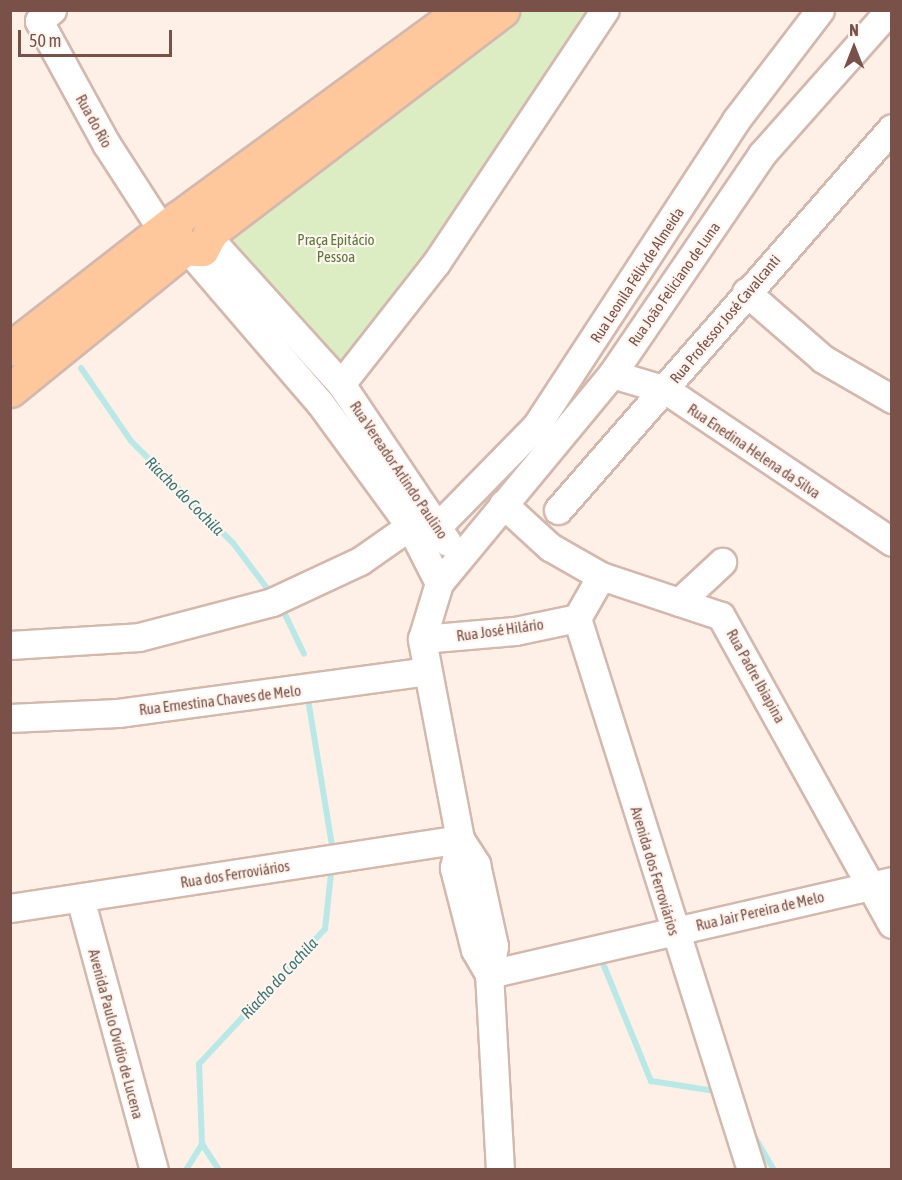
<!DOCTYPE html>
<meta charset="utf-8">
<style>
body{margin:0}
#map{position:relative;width:902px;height:1180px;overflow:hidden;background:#fef0e6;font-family:"Asap Condensed",sans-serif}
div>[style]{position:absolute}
.green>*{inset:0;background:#dcecc3}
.stream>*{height:6px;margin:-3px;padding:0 3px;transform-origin:3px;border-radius:3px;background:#b9e9e7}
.roads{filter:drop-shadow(2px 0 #d3b8ae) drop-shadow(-2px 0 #d3b8ae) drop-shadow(0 2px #d3b8ae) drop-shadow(0 -2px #d3b8ae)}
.minor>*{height:27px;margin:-13.5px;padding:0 13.5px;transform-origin:13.5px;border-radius:13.5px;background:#fff}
.major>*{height:33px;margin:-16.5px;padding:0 16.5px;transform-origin:16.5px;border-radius:16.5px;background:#ffc79c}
span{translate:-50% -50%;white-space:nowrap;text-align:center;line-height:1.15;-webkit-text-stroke:4.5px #fff5ee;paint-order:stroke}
.street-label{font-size:15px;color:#795149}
.park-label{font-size:15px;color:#5a7a3d}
.water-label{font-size:16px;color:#387776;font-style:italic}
.frame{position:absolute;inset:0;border:12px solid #795149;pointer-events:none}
.north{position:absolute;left:824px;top:18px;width:60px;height:60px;-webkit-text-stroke:4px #fff5ee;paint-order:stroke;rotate:0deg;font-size:16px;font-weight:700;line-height:24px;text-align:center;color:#795149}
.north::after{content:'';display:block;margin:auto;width:21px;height:27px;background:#795149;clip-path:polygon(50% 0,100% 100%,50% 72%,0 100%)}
.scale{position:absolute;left:18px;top:30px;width:154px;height:27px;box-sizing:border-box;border:3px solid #795149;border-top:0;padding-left:8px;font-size:18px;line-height:21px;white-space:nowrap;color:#795149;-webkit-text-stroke:4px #fff5ee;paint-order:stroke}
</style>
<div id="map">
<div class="green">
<div style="clip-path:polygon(502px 11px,605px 11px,341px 384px,211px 232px)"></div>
</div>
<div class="stream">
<div style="left:81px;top:368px;width:88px;rotate:55.6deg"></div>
<div style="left:131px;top:441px;width:144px;rotate:45deg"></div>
<div style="left:233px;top:543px;width:66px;rotate:53deg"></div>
<div style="left:281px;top:606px;width:53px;rotate:64.4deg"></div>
<div style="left:308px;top:699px;width:155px;rotate:80.7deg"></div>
<div style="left:602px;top:961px;width:130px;rotate:67.8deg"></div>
<div style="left:651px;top:1081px;width:65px;rotate:8.9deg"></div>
<div style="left:750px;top:1129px;width:48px;rotate:59.7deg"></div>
<div style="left:186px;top:1170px;width:31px;rotate:-58deg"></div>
<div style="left:219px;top:1170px;width:31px;rotate:-123deg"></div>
<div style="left:202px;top:1144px;width:80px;rotate:-92.1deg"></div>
<div style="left:199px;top:1064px;width:185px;rotate:-47deg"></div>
<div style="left:325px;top:929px;width:64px;rotate:-83.8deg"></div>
</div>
<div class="roads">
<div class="minor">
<div style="left:52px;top:10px;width:17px;rotate:140deg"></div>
<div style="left:39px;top:21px;width:141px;rotate:61.3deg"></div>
<div style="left:107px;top:145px;width:105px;rotate:57.1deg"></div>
<div style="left:210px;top:239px;width:195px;rotate:47.9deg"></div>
<div style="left:341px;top:384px;width:190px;rotate:56.1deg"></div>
<div style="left:190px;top:252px;width:199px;rotate:49.3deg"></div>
<div style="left:320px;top:403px;width:152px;rotate:53.8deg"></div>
<div style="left:410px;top:526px;width:64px;rotate:63deg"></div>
<div style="left:746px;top:292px;width:102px;rotate:41deg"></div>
<div style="left:823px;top:359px;width:80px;rotate:30.1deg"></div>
<div style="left:612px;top:374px;width:56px;rotate:16.5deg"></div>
<div style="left:666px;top:390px;width:272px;rotate:33.9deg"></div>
<div style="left:341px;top:384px;width:154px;rotate:-51.9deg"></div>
<div style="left:436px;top:263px;width:304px;rotate:-56.3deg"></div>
<div style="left:503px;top:504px;width:64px;rotate:42.5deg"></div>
<div style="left:550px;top:547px;width:59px;rotate:29.6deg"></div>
<div style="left:601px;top:576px;width:126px;rotate:18.4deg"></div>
<div style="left:721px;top:616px;width:352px;rotate:61deg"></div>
<div style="left:558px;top:510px;width:507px;rotate:-48.84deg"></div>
<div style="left:437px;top:527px;width:141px;rotate:-45.6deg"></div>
<div style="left:536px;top:426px;width:366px;rotate:-56.8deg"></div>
<div style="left:736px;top:120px;width:138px;rotate:-52.6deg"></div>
<div style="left:601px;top:576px;width:48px;rotate:119.7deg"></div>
<div style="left:577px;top:618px;width:579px;rotate:72.5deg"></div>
<div style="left:679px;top:602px;width:59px;rotate:-42.9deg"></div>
<div style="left:422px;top:639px;width:93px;rotate:-4.9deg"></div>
<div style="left:515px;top:631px;width:63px;rotate:-11.8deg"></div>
<div style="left:10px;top:645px;width:129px;rotate:-3.5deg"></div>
<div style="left:139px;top:637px;width:138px;rotate:-14.7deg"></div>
<div style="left:272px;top:602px;width:97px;rotate:-25deg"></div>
<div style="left:360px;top:561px;width:61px;rotate:-35deg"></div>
<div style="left:10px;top:718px;width:108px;rotate:-2.7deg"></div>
<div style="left:118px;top:713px;width:312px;rotate:-7.7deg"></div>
<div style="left:460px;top:839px;width:30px;rotate:57deg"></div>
<div style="left:476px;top:864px;width:84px;rotate:77.6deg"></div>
<div style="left:494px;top:946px;width:28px;rotate:100deg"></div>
<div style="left:80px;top:898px;width:282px;rotate:74.8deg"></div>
<div style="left:10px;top:908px;width:455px;rotate:-8.7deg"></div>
<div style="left:489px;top:974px;width:414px;rotate:-13deg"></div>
<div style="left:500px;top:1170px;width:196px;rotate:-93.2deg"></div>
<div style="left:489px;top:974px;width:28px;rotate:-120deg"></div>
<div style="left:475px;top:950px;width:85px;rotate:-104.4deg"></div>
<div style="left:454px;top:868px;width:30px;rotate:-78deg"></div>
<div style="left:460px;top:839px;width:204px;rotate:-100.8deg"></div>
<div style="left:422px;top:639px;width:59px;rotate:-73.1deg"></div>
<div style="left:439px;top:583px;width:271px;rotate:-50.4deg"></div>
<div style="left:612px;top:374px;width:266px;rotate:-55.7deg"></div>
<div style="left:762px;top:154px;width:193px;rotate:-48.4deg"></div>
</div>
<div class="major">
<div style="left:173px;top:227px;width:22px;rotate:72deg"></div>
<div style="left:180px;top:248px;width:22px;rotate:3deg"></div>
<div style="left:202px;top:249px;width:19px;rotate:-62deg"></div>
<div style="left:211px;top:232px;width:366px;rotate:-37.3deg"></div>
<div style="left:10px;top:349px;width:212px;rotate:-37.9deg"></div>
<div style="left:177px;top:219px;width:354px;rotate:-36.2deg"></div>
<div style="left:10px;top:390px;width:223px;rotate:-39deg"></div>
</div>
</div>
<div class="street-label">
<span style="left:94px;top:121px;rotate:61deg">Rua do Rio</span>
<span style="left:637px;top:275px;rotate:-57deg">Rua Leonila Félix de Almeida</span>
<span style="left:674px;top:284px;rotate:-55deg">Rua João Feliciano de Luna</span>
<span style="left:725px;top:319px;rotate:-50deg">Rua Professor José Cavalcanti</span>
<span style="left:754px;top:451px;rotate:34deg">Rua Enedina Helena da Silva</span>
<span style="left:399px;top:470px;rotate:56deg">Rua Vereador Arlindo Paulino</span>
<span style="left:500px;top:630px;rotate:-8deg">Rua José Hilário</span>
<span style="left:756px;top:676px;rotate:61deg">Rua Padre Ibiapina</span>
<span style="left:220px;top:700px;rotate:-7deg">Rua Ernestina Chaves de Melo</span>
<span style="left:655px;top:871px;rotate:73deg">Avenida dos Ferroviários</span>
<span style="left:235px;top:874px;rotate:-9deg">Rua dos Ferroviários</span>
<span style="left:760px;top:911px;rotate:-13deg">Rua Jair Pereira de Melo</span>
<span style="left:116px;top:1034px;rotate:75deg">Avenida Paulo Ovídio de Lucena</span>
</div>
<div class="park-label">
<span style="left:336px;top:248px">Praça Epitácio<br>Pessoa</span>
</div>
<div class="water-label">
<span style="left:185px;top:496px;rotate:45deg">Riacho do Cochila</span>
<span style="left:279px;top:978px;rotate:-47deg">Riacho do Cochila</span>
</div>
<div class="frame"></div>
<div class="north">N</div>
<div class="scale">50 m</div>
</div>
